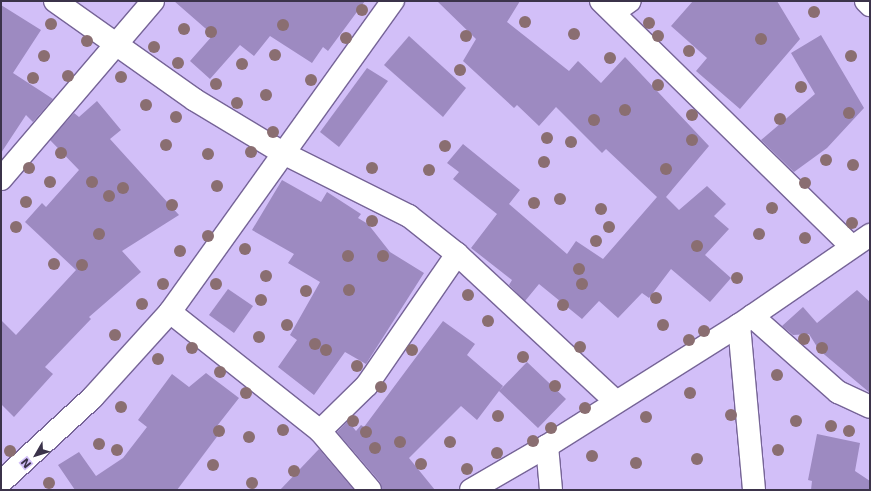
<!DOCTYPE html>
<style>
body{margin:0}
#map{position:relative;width:871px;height:491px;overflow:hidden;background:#d2bff8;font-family:"DejaVu Sans",sans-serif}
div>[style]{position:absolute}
.building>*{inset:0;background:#9d8ac1}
.roads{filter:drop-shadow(1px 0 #766497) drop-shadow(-1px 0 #766497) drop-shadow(0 1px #766497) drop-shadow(0 -1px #766497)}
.street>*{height:22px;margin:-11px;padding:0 11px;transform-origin:11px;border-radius:11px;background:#fff}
.trees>*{width:12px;height:12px;margin:-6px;border-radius:50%;background:#8a6e71}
span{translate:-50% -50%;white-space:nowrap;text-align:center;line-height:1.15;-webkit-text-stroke:4px #d2bff8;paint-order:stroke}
.frame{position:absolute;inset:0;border:2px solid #3b334a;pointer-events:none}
.north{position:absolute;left:16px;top:435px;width:40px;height:40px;-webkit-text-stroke:3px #d2bff8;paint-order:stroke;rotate:231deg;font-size:11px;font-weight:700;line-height:16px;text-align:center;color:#3b334a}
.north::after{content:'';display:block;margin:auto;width:14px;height:18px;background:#3b334a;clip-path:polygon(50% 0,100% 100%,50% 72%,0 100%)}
</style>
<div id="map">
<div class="building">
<div style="clip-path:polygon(174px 1px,365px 1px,328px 51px,323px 47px,312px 63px,270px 36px,254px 56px,240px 45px,210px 79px,190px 61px,213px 35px)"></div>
<div style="clip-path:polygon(437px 1px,520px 1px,507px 22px,569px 71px,578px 61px,601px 83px,625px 57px,709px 146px,666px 197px,679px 210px,707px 186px,726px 204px,714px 216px,729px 229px,705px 255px,731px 278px,710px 302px,671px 269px,649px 298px,642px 293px,618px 318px,599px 301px,582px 319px,539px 284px,525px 301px,509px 285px,512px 280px,471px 248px,497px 214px,453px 179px,459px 172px,447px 163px,463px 144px,520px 190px,509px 204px,567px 254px,576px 241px,603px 259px,657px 197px,606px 149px,602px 153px,556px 107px,539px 126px,517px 105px,514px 108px,463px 61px,476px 39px)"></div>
<div style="clip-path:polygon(693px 1px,777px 1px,800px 39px,740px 109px,696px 71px,707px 58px,671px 26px)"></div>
<div style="clip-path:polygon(1px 5px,41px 30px,13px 73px,53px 99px,33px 122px,26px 115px,1px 153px)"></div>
<div style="clip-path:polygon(821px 35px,864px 108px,827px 148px,794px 172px,761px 140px,815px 94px,791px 53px)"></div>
<div style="clip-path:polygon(409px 36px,466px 88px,443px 117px,384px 65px)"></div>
<div style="clip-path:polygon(367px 68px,388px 81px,339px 147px,320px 132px)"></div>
<div style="clip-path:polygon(97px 101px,121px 130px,110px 139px,179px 215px,122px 251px,141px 272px,89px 317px,91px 319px,45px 367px,53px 374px,14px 417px,1px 404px,1px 320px,16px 335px,76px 270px,25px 222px,42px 203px,46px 207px,79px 170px,50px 140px,74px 113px,79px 117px)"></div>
<div style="clip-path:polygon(282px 180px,321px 202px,327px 192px,361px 214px,358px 218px,368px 224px,390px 252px,424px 273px,366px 364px,345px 352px,314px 395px,278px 367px,297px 340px,290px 335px,320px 282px,288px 263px,294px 254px,252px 230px)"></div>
<div style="clip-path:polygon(228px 289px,253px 306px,234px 333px,209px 315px)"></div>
<div style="clip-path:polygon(857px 290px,870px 302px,870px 393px,819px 350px,809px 334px,793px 335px,782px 326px,803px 307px,817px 323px)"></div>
<div style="clip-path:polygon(443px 321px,475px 344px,467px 355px,503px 386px,499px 391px,527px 362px,566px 399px,538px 428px,499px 391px,477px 420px,461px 406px,409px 458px,435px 490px,382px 490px,380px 482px,337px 432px,348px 421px,356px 431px,361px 425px,364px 427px)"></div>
<div style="clip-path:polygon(206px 373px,239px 398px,217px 426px,222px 430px,177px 490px,75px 490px,58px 465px,79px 452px,96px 476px,123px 458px,147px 427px,138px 420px,172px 374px,189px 387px)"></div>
<div style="clip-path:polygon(817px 434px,860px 443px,855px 471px,870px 481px,870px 490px,811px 490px,812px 481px,808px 480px)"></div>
<div style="clip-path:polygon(319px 449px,354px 490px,280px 490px)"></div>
</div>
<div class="roads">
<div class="street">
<div style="left:55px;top:1px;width:171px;rotate:35.3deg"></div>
<div style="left:195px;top:100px;width:103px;rotate:31.1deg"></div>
<div style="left:283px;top:153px;width:141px;rotate:26.6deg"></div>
<div style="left:409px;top:216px;width:61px;rotate:38.4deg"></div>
<div style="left:457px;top:254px;width:216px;rotate:42.9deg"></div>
<div style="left:601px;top:1px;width:350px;rotate:44.4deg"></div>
<div style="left:866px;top:1px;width:6px;rotate:45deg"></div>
<div style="left:614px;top:12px;width:19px;rotate:-35deg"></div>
<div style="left:1px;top:179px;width:234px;rotate:-49.5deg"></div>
<div style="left:170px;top:312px;width:191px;rotate:38.4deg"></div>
<div style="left:320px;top:431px;width:66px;rotate:-44.4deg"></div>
<div style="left:367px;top:385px;width:159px;rotate:-55.5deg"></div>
<div style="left:752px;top:316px;width:115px;rotate:41.5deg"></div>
<div style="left:838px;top:392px;width:35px;rotate:25deg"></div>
<div style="left:739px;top:325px;width:166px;rotate:84.8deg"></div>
<div style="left:320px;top:431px;width:77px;rotate:49.7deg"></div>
<div style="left:547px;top:446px;width:44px;rotate:84.8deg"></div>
<div style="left:1px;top:482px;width:125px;rotate:-42.7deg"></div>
<div style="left:93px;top:397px;width:115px;rotate:-47.8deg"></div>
<div style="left:170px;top:312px;width:383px;rotate:-54.4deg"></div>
<div style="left:471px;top:490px;width:88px;rotate:-30.1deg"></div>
<div style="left:547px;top:446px;width:227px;rotate:-32.2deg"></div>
<div style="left:739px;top:325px;width:159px;rotate:-34.5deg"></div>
</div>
</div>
<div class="trees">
<div style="left:362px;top:10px"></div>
<div style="left:814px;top:12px"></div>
<div style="left:525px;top:22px"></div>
<div style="left:649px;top:23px"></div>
<div style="left:51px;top:24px"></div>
<div style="left:283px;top:25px"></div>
<div style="left:184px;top:29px"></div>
<div style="left:211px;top:32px"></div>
<div style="left:574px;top:34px"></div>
<div style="left:466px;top:36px"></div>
<div style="left:658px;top:36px"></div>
<div style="left:346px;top:38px"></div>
<div style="left:761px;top:39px"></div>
<div style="left:87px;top:41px"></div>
<div style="left:154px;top:47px"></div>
<div style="left:689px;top:51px"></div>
<div style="left:275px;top:55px"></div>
<div style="left:44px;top:56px"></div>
<div style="left:851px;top:56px"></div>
<div style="left:610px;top:58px"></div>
<div style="left:178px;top:63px"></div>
<div style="left:242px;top:64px"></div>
<div style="left:460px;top:70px"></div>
<div style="left:68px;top:76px"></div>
<div style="left:121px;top:77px"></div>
<div style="left:33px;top:78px"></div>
<div style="left:311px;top:80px"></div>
<div style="left:216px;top:84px"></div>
<div style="left:658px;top:85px"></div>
<div style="left:801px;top:87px"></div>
<div style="left:266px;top:95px"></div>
<div style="left:237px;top:103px"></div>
<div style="left:146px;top:105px"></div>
<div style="left:625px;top:110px"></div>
<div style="left:849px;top:113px"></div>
<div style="left:692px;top:115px"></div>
<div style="left:176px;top:117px"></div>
<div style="left:780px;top:119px"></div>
<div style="left:594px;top:120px"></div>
<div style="left:273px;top:132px"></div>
<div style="left:547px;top:138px"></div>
<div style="left:692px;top:140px"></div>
<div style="left:571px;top:142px"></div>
<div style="left:166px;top:145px"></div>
<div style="left:445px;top:146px"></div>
<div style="left:251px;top:152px"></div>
<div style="left:61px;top:153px"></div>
<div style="left:208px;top:154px"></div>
<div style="left:826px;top:160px"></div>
<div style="left:544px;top:162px"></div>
<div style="left:853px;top:165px"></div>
<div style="left:29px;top:168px"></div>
<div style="left:372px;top:168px"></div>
<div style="left:666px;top:169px"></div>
<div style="left:429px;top:170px"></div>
<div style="left:50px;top:182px"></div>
<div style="left:92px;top:182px"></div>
<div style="left:805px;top:183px"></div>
<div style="left:217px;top:186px"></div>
<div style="left:123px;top:188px"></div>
<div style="left:109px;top:196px"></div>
<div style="left:560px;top:199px"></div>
<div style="left:26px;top:202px"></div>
<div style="left:534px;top:203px"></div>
<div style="left:172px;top:205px"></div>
<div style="left:772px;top:208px"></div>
<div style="left:601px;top:209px"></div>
<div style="left:372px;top:221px"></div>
<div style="left:852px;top:223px"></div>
<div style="left:16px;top:227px"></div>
<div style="left:609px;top:227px"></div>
<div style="left:99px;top:234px"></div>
<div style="left:759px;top:234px"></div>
<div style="left:208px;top:236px"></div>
<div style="left:805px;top:238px"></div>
<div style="left:596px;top:241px"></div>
<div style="left:697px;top:246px"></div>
<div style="left:245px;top:249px"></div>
<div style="left:180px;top:251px"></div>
<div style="left:348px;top:256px"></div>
<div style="left:383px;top:256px"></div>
<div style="left:54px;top:264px"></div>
<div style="left:82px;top:265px"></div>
<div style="left:579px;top:269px"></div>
<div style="left:266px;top:276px"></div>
<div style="left:737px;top:278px"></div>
<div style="left:163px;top:284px"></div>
<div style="left:216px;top:284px"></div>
<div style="left:582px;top:284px"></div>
<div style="left:349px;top:290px"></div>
<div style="left:306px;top:291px"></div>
<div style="left:468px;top:295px"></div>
<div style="left:656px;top:298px"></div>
<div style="left:261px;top:300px"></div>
<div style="left:142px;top:304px"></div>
<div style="left:563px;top:305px"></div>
<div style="left:488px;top:321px"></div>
<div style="left:287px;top:325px"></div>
<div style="left:663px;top:325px"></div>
<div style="left:704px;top:331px"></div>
<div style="left:115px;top:335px"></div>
<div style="left:259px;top:337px"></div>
<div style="left:804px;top:339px"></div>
<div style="left:689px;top:340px"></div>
<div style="left:315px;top:344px"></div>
<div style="left:580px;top:347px"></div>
<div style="left:192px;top:348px"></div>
<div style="left:822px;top:348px"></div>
<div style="left:326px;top:350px"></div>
<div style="left:412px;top:350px"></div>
<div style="left:523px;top:357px"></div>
<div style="left:158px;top:359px"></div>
<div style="left:357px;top:366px"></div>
<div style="left:220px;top:372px"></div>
<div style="left:777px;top:375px"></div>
<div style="left:555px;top:386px"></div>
<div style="left:381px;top:387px"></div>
<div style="left:246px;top:393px"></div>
<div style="left:690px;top:393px"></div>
<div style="left:121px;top:407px"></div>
<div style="left:585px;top:408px"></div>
<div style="left:731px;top:415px"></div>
<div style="left:498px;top:416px"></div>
<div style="left:646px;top:417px"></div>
<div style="left:353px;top:421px"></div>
<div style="left:796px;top:421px"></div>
<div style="left:831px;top:426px"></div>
<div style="left:551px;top:428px"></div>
<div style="left:283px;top:430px"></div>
<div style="left:219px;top:431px"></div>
<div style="left:849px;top:431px"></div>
<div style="left:366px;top:432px"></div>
<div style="left:249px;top:437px"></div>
<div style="left:533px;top:441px"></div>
<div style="left:400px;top:442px"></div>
<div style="left:450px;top:442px"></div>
<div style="left:99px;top:444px"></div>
<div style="left:375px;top:448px"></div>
<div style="left:117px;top:450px"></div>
<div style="left:778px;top:450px"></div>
<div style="left:10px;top:451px"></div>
<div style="left:497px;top:453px"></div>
<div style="left:592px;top:456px"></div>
<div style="left:697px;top:459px"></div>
<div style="left:636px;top:463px"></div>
<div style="left:421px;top:464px"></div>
<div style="left:213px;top:465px"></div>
<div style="left:467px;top:469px"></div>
<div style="left:294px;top:471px"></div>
<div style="left:49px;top:483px"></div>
<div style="left:252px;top:483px"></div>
</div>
<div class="frame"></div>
<div class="north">N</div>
</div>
